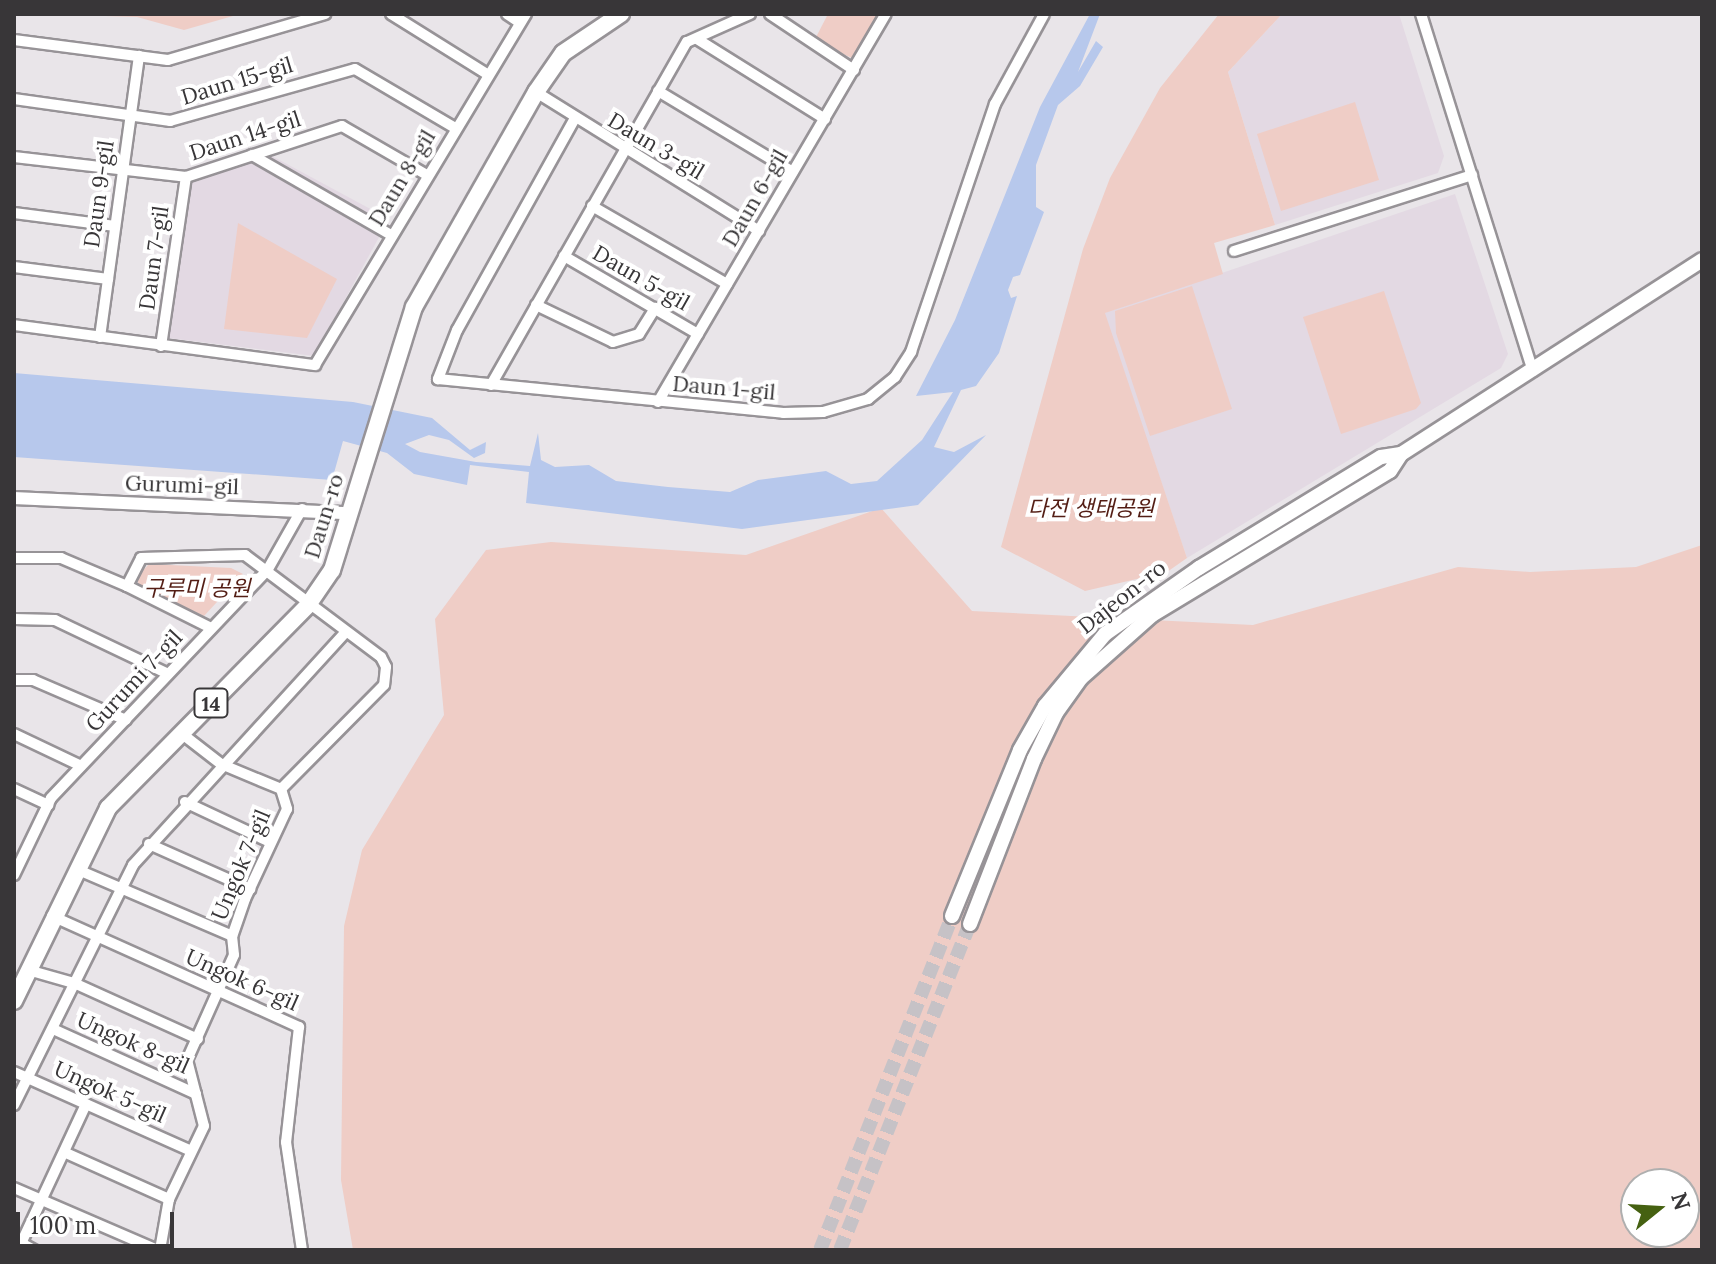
<!DOCTYPE html>
<meta charset="utf-8">
<style>
body{margin:0}
#map{position:relative;width:1716px;height:1264px;overflow:hidden;background:#e9e5e9;font-family:Lora,"Noto Sans KR",serif}
div>[style]{position:absolute}
.built>*{inset:0;background:#e3d9e3}
.green>*{inset:0;background:#efcdc6}
.water>*{inset:0;background:#b7c8ec}
.secondary-tunnel>*{height:14px;margin-top:-7px;transform-origin:0;background:repeating-linear-gradient(90deg,#c6c2c6 0 14px,transparent 0 21px)}
.roads{filter:drop-shadow(2px 0 #979397) drop-shadow(-2px 0 #979397) drop-shadow(0 2px #979397) drop-shadow(0 -2px #979397)}
.minor>*{height:10px;margin:-5px;padding:0 5px;transform-origin:5px;border-radius:5px;background:#fff}
.tertiary>*{height:12px;margin:-6px;padding:0 6px;transform-origin:6px;border-radius:6px;background:#fff}
.secondary>*{height:14px;margin:-7px;padding:0 7px;transform-origin:7px;border-radius:7px;background:#fff}
.primary>*{height:16px;margin:-8px;padding:0 8px;transform-origin:8px;border-radius:8px;background:#fff}
span{translate:-50% -50%;white-space:nowrap;text-align:center;line-height:1.15;-webkit-text-stroke:8px #fff;paint-order:stroke}
.shield-label span{padding:2px 6px;background:#fff;border:2px solid;border-radius:6px;-webkit-text-stroke-width:0}
.shield-label{font-size:20px;color:#383638;font-weight:700}
.street-label{font-size:22px;color:#383638}
.park-label{font-size:22px;color:#541e15;font-style:italic}
.frame{position:absolute;inset:0;border:16px solid #383638;pointer-events:none}
.north{position:absolute;left:1620px;top:1168px;width:80px;height:80px;box-sizing:border-box;background:#fff;border:2px solid #afafaf;border-radius:50%;rotate:72deg;font-size:22px;font-weight:700;line-height:32px;text-align:center;color:#383638}
.north::after{content:'';display:block;margin:auto;width:28px;height:36px;background:#456111;clip-path:polygon(50% 0,100% 100%,50% 72%,0 100%)}
.scale{position:absolute;left:16px;top:1212px;width:158px;height:36px;box-sizing:border-box;border:4px solid #383638;border-top:0;padding-left:10px;font-size:24px;line-height:28px;white-space:nowrap;color:#383638;-webkit-text-stroke:6px #fff;paint-order:stroke}
</style>
<div id="map">
<div class="built">
<div style="clip-path:polygon(1282px 14px,1399px 14px,1444px 156px,1438px 173px,1275px 225px,1228px 72px)"></div>
<div style="clip-path:polygon(272px 156px,389px 219px,314px 356px,168px 338px,191px 182px)"></div>
<div style="clip-path:polygon(1455px 194px,1508px 354px,1501px 368px,1187px 558px,1104px 313px)"></div>
</div>
<div class="green">
<div style="clip-path:polygon(40px 14px,240px 14px,184px 30px,137px 17px)"></div>
<div style="clip-path:polygon(828px 14px,879px 14px,852px 58px,814px 41px)"></div>
<div style="clip-path:polygon(1219px 14px,1282px 14px,1228px 72px,1275px 225px,1214px 243px,1223px 274px,1105px 313px,1187px 558px,1167px 572px,1085px 591px,1001px 547px,1083px 249px,1110px 178px,1160px 88px)"></div>
<div style="clip-path:polygon(1355px 102px,1379px 180px,1281px 211px,1257px 134px)"></div>
<div style="clip-path:polygon(238px 223px,337px 279px,307px 338px,224px 329px)"></div>
<div style="clip-path:polygon(1192px 286px,1232px 409px,1150px 436px,1116px 333px,1115px 311px)"></div>
<div style="clip-path:polygon(1384px 291px,1421px 403px,1416px 409px,1341px 434px,1303px 317px)"></div>
<div style="clip-path:polygon(evenodd,881px 508px,972px 611px,1253px 625px,1458px 567px,1530px 572px,1636px 567px,1702px 545px,1702px 1250px,353px 1250px,341px 1180px,344px 926px,362px 850px,444px 715px,435px 619px,486px 550px,551px 542px,746px 555px,881px 508px,1636px 1184px,1684px 1184px,1684px 1232px,1636px 1232px,1636px 1184px)"></div>
<div style="clip-path:polygon(149px 564px,231px 568px,243px 574px,204px 616px,139px 587px,137px 577px)"></div>
</div>
<div class="water">
<div style="clip-path:polygon(1090px 14px,1100px 14px,1078px 72px,1096px 41px,1103px 47px,1080px 86px,1058px 105px,1036px 165px,1036px 207px,1044px 212px,1020px 275px,1013px 277px,1008px 290px,1011px 298px,1017px 296px,999px 353px,976px 386px,961px 390px,934px 447px,954px 452px,986px 435px,918px 505px,742px 529px,526px 503px,529px 472px,470px 465px,467px 485px,414px 474px,387px 453px,343px 441px,332px 480px,14px 457px,14px 373px,353px 402px,432px 418px,470px 450px,486px 442px,485px 453px,474px 458px,449px 440px,429px 435px,405px 444px,420px 452px,476px 462px,530px 466px,538px 433px,541px 460px,555px 467px,589px 465px,616px 481px,668px 487px,730px 492px,758px 480px,826px 471px,851px 484px,877px 481px,922px 440px,953px 392px,916px 396px,955px 320px,1040px 107px)"></div>
</div>
<div class="secondary-tunnel">
<div style="left:820px;top:1250px;width:359px;rotate:-68.4deg"></div>
<div style="left:840px;top:1250px;width:351px;rotate:-68.3deg"></div>
</div>
<div class="roads">
<div class="minor">
<div style="left:391px;top:14px;width:113px;rotate:32deg"></div>
<div style="left:507px;top:14px;width:14px;rotate:34deg"></div>
<div style="left:770px;top:14px;width:101px;rotate:33.7deg"></div>
<div style="left:1421px;top:14px;width:374px;rotate:72.6deg"></div>
<div style="left:697px;top:39px;width:151px;rotate:32deg"></div>
<div style="left:14px;top:40px;width:155px;rotate:7.4deg"></div>
<div style="left:168px;top:60px;width:164px;rotate:-16.3deg"></div>
<div style="left:658px;top:91px;width:157px;rotate:31deg"></div>
<div style="left:536px;top:92px;width:263px;rotate:31.9deg"></div>
<div style="left:14px;top:99px;width:158px;rotate:8deg"></div>
<div style="left:170px;top:121px;width:192px;rotate:-15.7deg"></div>
<div style="left:355px;top:69px;width:116px;rotate:30.5deg"></div>
<div style="left:574px;top:120px;width:240px;rotate:119.1deg"></div>
<div style="left:457px;top:330px;width:53px;rotate:111.2deg"></div>
<div style="left:438px;top:379px;width:347px;rotate:5.6deg"></div>
<div style="left:783px;top:413px;width:40px;rotate:-1.4deg"></div>
<div style="left:823px;top:412px;width:47px;rotate:-16.1deg"></div>
<div style="left:868px;top:399px;width:35px;rotate:-39deg"></div>
<div style="left:895px;top:377px;width:30px;rotate:-57deg"></div>
<div style="left:911px;top:352px;width:262px;rotate:-71.3deg"></div>
<div style="left:995px;top:104px;width:102px;rotate:-61.4deg"></div>
<div style="left:252px;top:155px;width:160px;rotate:29.9deg"></div>
<div style="left:14px;top:157px;width:173px;rotate:6.6deg"></div>
<div style="left:186px;top:177px;width:164px;rotate:-18.1deg"></div>
<div style="left:342px;top:126px;width:98px;rotate:30deg"></div>
<div style="left:592px;top:206px;width:156px;rotate:30deg"></div>
<div style="left:14px;top:213px;width:102px;rotate:7.3deg"></div>
<div style="left:1234px;top:251px;width:250px;rotate:-17.7deg"></div>
<div style="left:564px;top:256px;width:155px;rotate:30.2deg"></div>
<div style="left:14px;top:267px;width:95px;rotate:7.3deg"></div>
<div style="left:536px;top:305px;width:85px;rotate:25.7deg"></div>
<div style="left:613px;top:342px;width:27px;rotate:-17deg"></div>
<div style="left:639px;top:334px;width:31px;rotate:-58deg"></div>
<div style="left:14px;top:325px;width:304px;rotate:7.6deg"></div>
<div style="left:315px;top:365px;width:410px;rotate:-59deg"></div>
<div style="left:100px;top:337px;width:284px;rotate:-82.1deg"></div>
<div style="left:161px;top:346px;width:171px;rotate:-81.6deg"></div>
<div style="left:491px;top:385px;width:395px;rotate:-60.3deg"></div>
<div style="left:687px;top:42px;width:69px;rotate:-24deg"></div>
<div style="left:658px;top:402px;width:450px;rotate:-59.6deg"></div>
<div style="left:14px;top:558px;width:47px"></div>
<div style="left:61px;top:558px;width:72px;rotate:23deg"></div>
<div style="left:127px;top:586px;width:31px;rotate:-63deg"></div>
<div style="left:141px;top:558px;width:104px;rotate:-1.7deg"></div>
<div style="left:245px;top:555px;width:170px;rotate:36.9deg"></div>
<div style="left:381px;top:657px;width:11px;rotate:63deg"></div>
<div style="left:386px;top:667px;width:18px;rotate:96deg"></div>
<div style="left:384px;top:685px;width:146px;rotate:134.7deg"></div>
<div style="left:281px;top:789px;width:21px;rotate:73deg"></div>
<div style="left:287px;top:809px;width:99px;rotate:115deg"></div>
<div style="left:245px;top:899px;width:39px;rotate:109deg"></div>
<div style="left:232px;top:936px;width:19px;rotate:84deg"></div>
<div style="left:234px;top:955px;width:115px;rotate:114.1deg"></div>
<div style="left:187px;top:1060px;width:68px;rotate:75.6deg"></div>
<div style="left:204px;top:1126px;width:81px;rotate:115.6deg"></div>
<div style="left:169px;top:1199px;width:52px;rotate:100deg"></div>
<div style="left:127px;top:586px;width:94px;rotate:26.6deg"></div>
<div style="left:14px;top:619px;width:41px;rotate:1.4deg"></div>
<div style="left:55px;top:620px;width:125px;rotate:25.5deg"></div>
<div style="left:14px;top:680px;width:19px"></div>
<div style="left:33px;top:680px;width:101px;rotate:23.3deg"></div>
<div style="left:181px;top:733px;width:51px;rotate:37.8deg"></div>
<div style="left:221px;top:764px;width:65px;rotate:22.6deg"></div>
<div style="left:14px;top:734px;width:74px;rotate:25.5deg"></div>
<div style="left:14px;top:789px;width:38px;rotate:25deg"></div>
<div style="left:185px;top:802px;width:94px;rotate:25.2deg"></div>
<div style="left:149px;top:844px;width:111px;rotate:24deg"></div>
<div style="left:76px;top:869px;width:170px;rotate:23.2deg"></div>
<div style="left:14px;top:875px;width:85px;rotate:-64.3deg"></div>
<div style="left:51px;top:798px;width:315px;rotate:-46.5deg"></div>
<div style="left:268px;top:569px;width:69px;rotate:-60.5deg"></div>
<div style="left:52px;top:916px;width:271px;rotate:24.2deg"></div>
<div style="left:299px;top:1027px;width:116px;rotate:96.4deg"></div>
<div style="left:286px;top:1142px;width:109px;rotate:81.6deg"></div>
<div style="left:28px;top:970px;width:48px;rotate:15.8deg"></div>
<div style="left:74px;top:983px;width:136px;rotate:24.3deg"></div>
<div style="left:53px;top:1029px;width:157px;rotate:24.4deg"></div>
<div style="left:14px;top:1072px;width:192px;rotate:24deg"></div>
<div style="left:14px;top:1105px;width:268px;rotate:-63.6deg"></div>
<div style="left:133px;top:865px;width:313px;rotate:-47.6deg"></div>
<div style="left:66px;top:1153px;width:113px;rotate:24.1deg"></div>
<div style="left:14px;top:1188px;width:156px;rotate:23.4deg"></div>
<div style="left:21px;top:1243px;width:15px;rotate:28deg"></div>
<div style="left:18px;top:1250px;width:161px;rotate:-65deg"></div>
</div>
<div class="tertiary">
<div style="left:14px;top:498px;width:334px;rotate:2.6deg"></div>
</div>
<div class="secondary">
<div style="left:952px;top:916px;width:179px;rotate:-67.7deg"></div>
<div style="left:1020px;top:750px;width:51px;rotate:-60.4deg"></div>
<div style="left:1045px;top:706px;width:94px;rotate:-50.2deg"></div>
<div style="left:1105px;top:634px;width:115px;rotate:-35.1deg"></div>
<div style="left:1199px;top:568px;width:213px;rotate:-31.4deg"></div>
<div style="left:1381px;top:457px;width:20px;rotate:-9deg"></div>
<div style="left:1401px;top:454px;width:358px;rotate:-32.8deg"></div>
<div style="left:970px;top:924px;width:177px;rotate:-68.8deg"></div>
<div style="left:1034px;top:759px;width:51px;rotate:-64.4deg"></div>
<div style="left:1056px;top:713px;width:43px;rotate:-54.5deg"></div>
<div style="left:1081px;top:678px;width:95px;rotate:-41.6deg"></div>
<div style="left:1152px;top:615px;width:278px;rotate:-31.2deg"></div>
<div style="left:1390px;top:471px;width:20px;rotate:-57deg"></div>
</div>
<div class="primary">
<div style="left:14px;top:1001px;width:215px;rotate:-64deg"></div>
<div style="left:108px;top:808px;width:285px;rotate:-45.4deg"></div>
<div style="left:308px;top:605px;width:42px;rotate:-55.6deg"></div>
<div style="left:332px;top:570px;width:275px;rotate:-72.7deg"></div>
<div style="left:414px;top:307px;width:247px;rotate:-60.4deg"></div>
<div style="left:536px;top:92px;width:47px;rotate:-55.3deg"></div>
<div style="left:563px;top:53px;width:70px;rotate:-33.9deg"></div>
</div>
</div>
<div class="shield-label">
<span style="left:211px;top:703px">14</span>
</div>
<div class="street-label">
<span style="left:237px;top:81px;rotate:-17deg">Daun 15-gil</span>
<span style="left:245px;top:136px;rotate:-18deg">Daun 14-gil</span>
<span style="left:656px;top:146px;rotate:31deg">Daun 3-gil</span>
<span style="left:402px;top:178px;rotate:-59deg">Daun 8-gil</span>
<span style="left:99px;top:194px;rotate:-82deg">Daun 9-gil</span>
<span style="left:755px;top:198px;rotate:-60deg">Daun 6-gil</span>
<span style="left:154px;top:258px;rotate:-82deg">Daun 7-gil</span>
<span style="left:641px;top:278px;rotate:30deg">Daun 5-gil</span>
<span style="left:724px;top:388px;rotate:5deg">Daun 1-gil</span>
<span style="left:182px;top:485px;rotate:2deg">Gurumi-gil</span>
<span style="left:324px;top:516px;rotate:-73deg">Daun-ro</span>
<span style="left:1122px;top:597px;rotate:-38deg">Dajeon-ro</span>
<span style="left:134px;top:681px;rotate:-47deg">Gurumi 7-gil</span>
<span style="left:241px;top:865px;rotate:-67deg">Ungok 7-gil</span>
<span style="left:242px;top:980px;rotate:24deg">Ungok 6-gil</span>
<span style="left:133px;top:1043px;rotate:24deg">Ungok 8-gil</span>
<span style="left:110px;top:1092px;rotate:24deg">Ungok 5-gil</span>
</div>
<div class="park-label">
<span style="left:1091px;top:509px">다전 생태공원</span>
<span style="left:197px;top:589px">구루미 공원</span>
</div>
<div class="frame"></div>
<div class="north">N</div>
<div class="scale">100 m</div>
</div>
